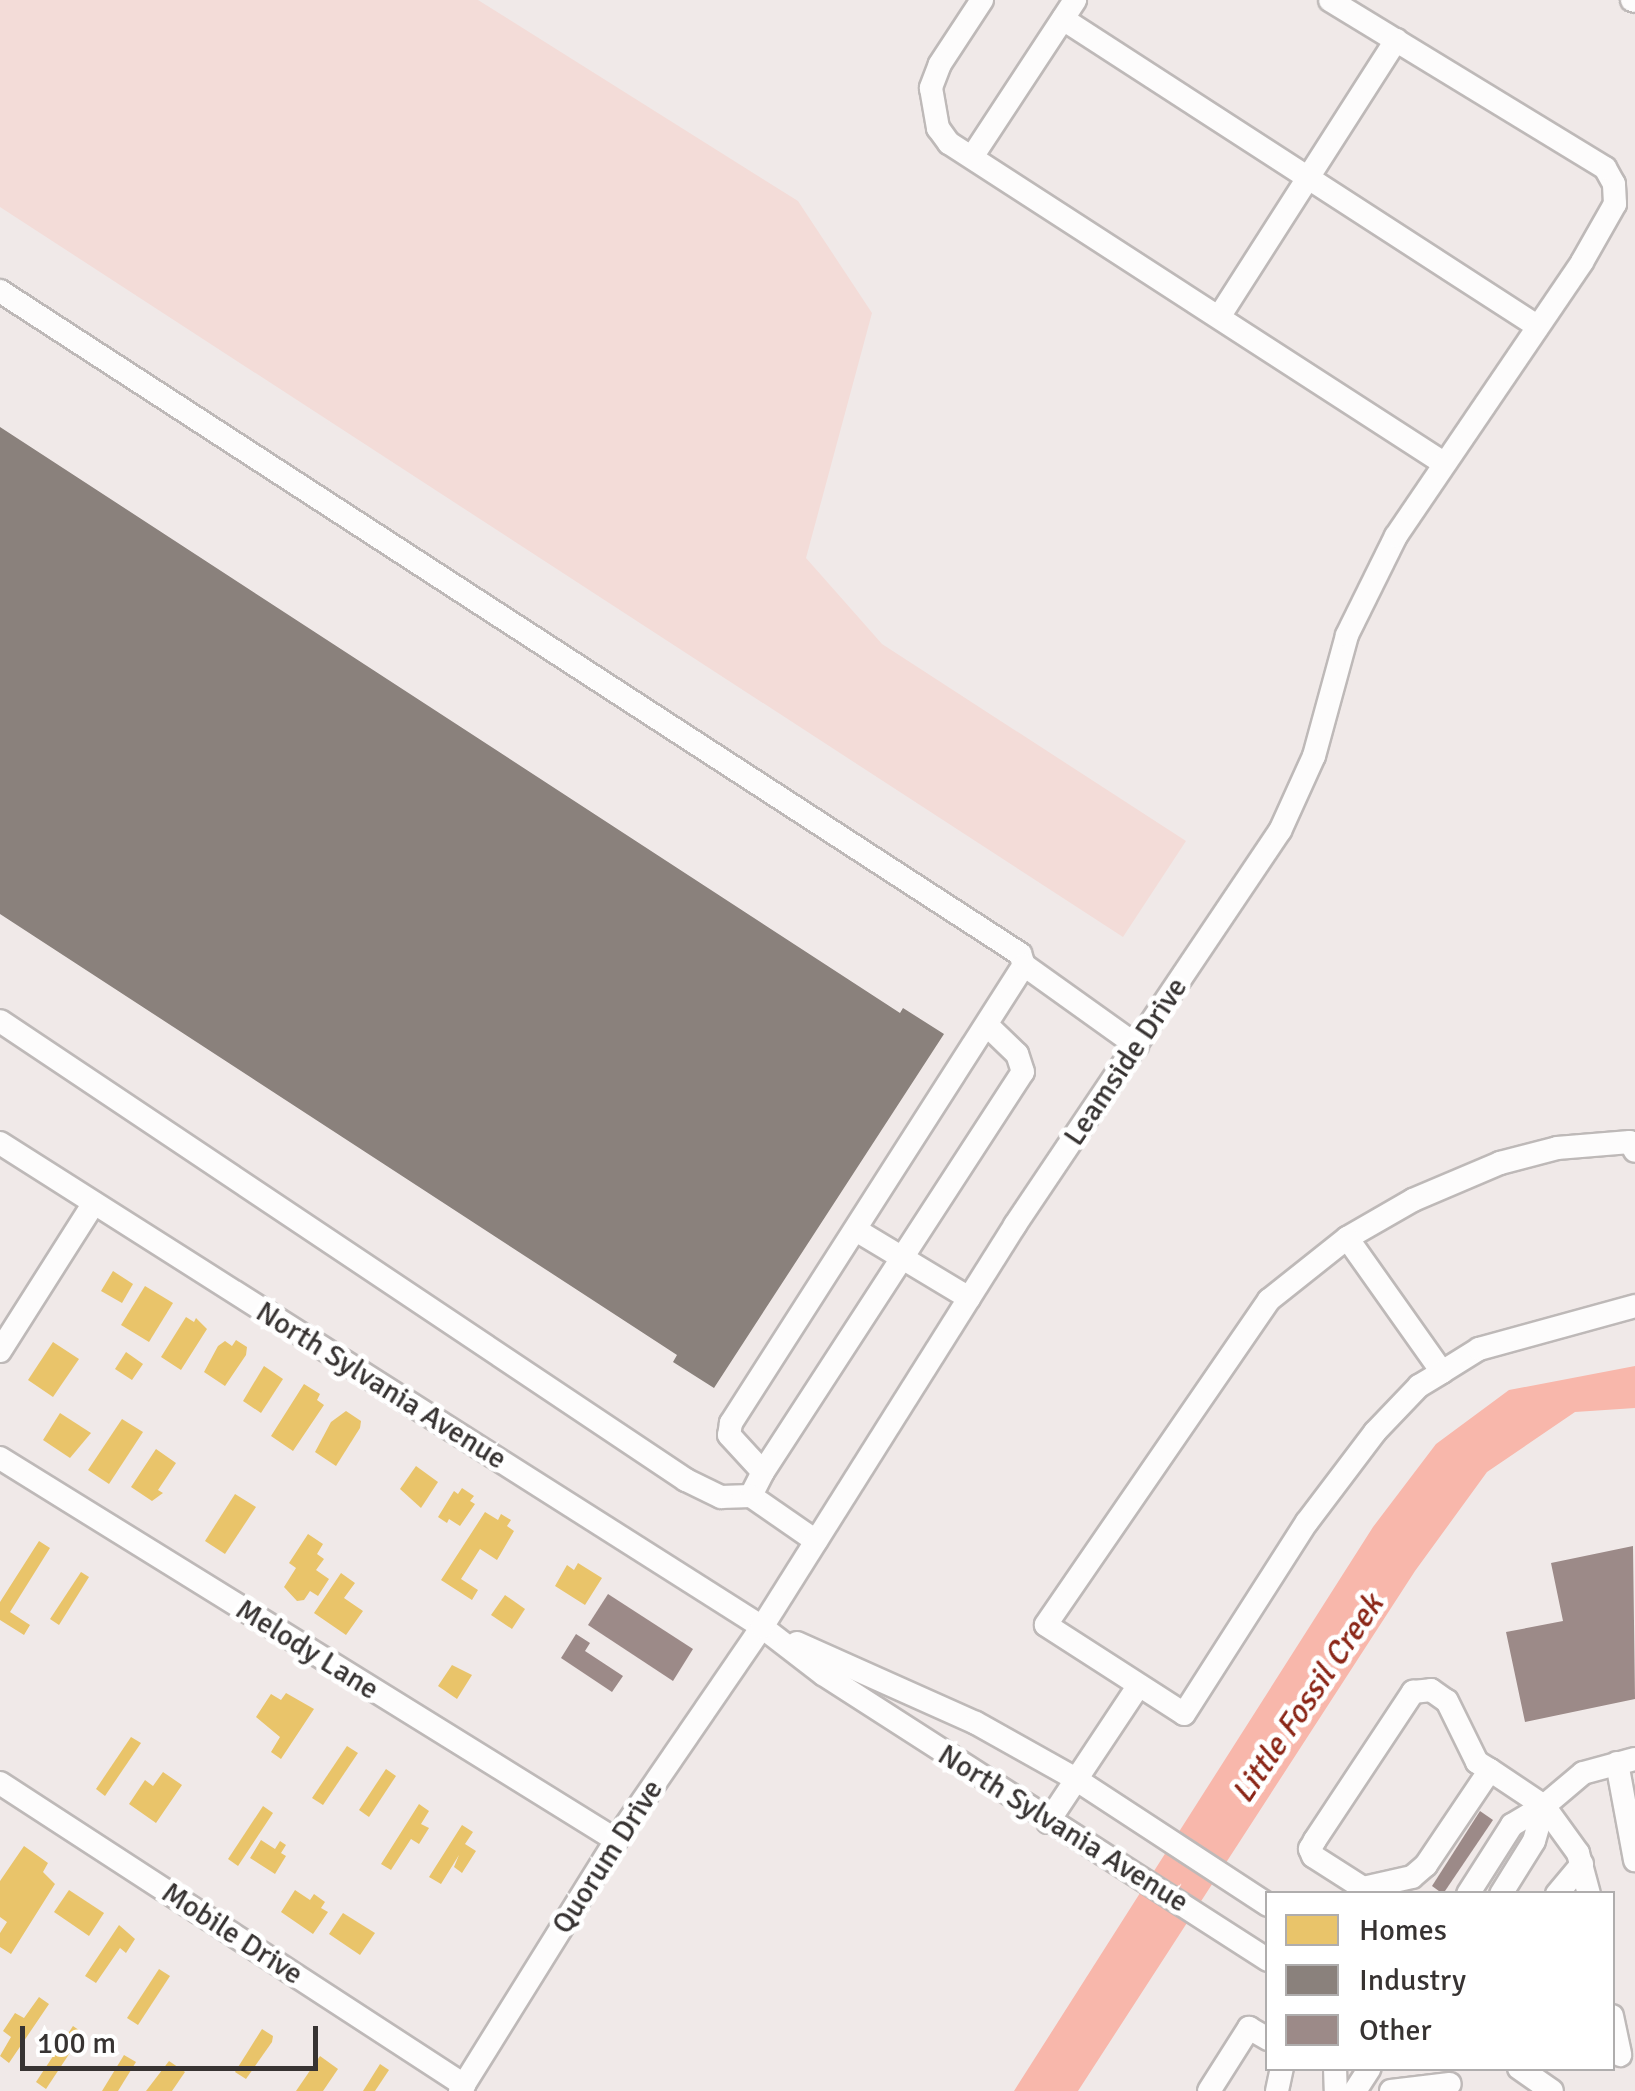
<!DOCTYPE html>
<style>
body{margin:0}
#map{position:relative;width:1635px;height:2091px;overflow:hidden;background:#f0e9e8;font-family:Signika,sans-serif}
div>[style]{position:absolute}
.green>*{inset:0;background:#f3dcd8}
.water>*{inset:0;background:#f8b7ab}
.homes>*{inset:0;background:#e9c46a}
.industry>*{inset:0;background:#8a817c}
.building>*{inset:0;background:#9c8a88}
.roads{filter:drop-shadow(2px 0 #beb9b8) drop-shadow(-2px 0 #beb9b8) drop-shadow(0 2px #beb9b8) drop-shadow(0 -2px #beb9b8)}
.minor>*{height:22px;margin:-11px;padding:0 11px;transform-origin:11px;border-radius:11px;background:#fdfcfc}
span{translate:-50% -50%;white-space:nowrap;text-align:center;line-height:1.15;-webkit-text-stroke:10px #fff;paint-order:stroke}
.street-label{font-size:30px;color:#373332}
.water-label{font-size:32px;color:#8b2617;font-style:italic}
.legend{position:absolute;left:1265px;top:1891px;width:350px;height:180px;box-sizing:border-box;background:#fff;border:2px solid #afadad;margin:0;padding:12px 18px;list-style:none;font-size:30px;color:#373332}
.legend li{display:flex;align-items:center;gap:20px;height:50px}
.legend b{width:50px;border:2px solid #afadad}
.scale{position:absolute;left:20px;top:2026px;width:298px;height:45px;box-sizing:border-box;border:5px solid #373332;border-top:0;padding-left:12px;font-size:30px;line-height:35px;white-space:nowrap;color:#373332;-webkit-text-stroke:8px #fff;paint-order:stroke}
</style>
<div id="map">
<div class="green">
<div style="clip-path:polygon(0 0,478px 0,798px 201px,872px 313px,806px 558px,882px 644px,1186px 841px,1123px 937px,0 207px)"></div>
</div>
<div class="water">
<div style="clip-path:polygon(1635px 1366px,1635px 1408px,1575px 1412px,1487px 1472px,1415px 1571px,1078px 2091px,1014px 2091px,1373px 1527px,1436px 1444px,1509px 1390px)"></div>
</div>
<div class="homes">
<div style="clip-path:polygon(113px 1271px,133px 1284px,122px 1303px,101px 1291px)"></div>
<div style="clip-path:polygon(145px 1286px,173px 1303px,149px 1342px,121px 1325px)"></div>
<div style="clip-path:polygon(186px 1317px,194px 1322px,196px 1318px,207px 1329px,181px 1370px,161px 1357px)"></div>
<div style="clip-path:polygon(236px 1340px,247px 1347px,246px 1355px,225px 1386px,204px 1372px,218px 1346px,225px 1341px,232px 1346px)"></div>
<div style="clip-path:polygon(53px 1342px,79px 1359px,53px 1397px,28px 1380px)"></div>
<div style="clip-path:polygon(126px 1352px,143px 1364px,132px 1380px,115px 1369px)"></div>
<div style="clip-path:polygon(264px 1366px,283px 1379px,261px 1413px,243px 1401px)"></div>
<div style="clip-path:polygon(304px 1384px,320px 1394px,317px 1400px,324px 1405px,293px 1451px,271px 1436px)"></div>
<div style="clip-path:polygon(346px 1411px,361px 1421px,360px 1428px,336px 1466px,315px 1452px,331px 1422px)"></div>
<div style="clip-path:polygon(60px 1413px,91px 1433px,70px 1458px,43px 1440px)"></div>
<div style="clip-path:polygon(122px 1419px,143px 1432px,109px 1484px,88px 1470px)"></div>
<div style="clip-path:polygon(156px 1449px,176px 1463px,158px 1490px,163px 1493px,152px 1501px,131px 1487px)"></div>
<div style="clip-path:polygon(416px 1466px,438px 1482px,421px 1508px,400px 1489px)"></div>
<div style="clip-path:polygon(462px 1488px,474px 1496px,470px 1501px,475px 1504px,460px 1526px,449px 1519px,447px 1523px,438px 1517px,454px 1491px,458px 1494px)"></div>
<div style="clip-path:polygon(235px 1494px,256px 1507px,225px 1554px,205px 1541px)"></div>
<div style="clip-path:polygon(485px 1512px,498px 1520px,501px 1514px,511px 1520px,507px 1526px,514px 1531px,497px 1560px,480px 1549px,461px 1579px,478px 1590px,472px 1600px,441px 1580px)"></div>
<div style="clip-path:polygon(308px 1534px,323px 1544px,317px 1554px,324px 1559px,316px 1570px,329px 1579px,318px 1596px,310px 1591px,304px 1600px,297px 1601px,284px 1587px,296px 1568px,289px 1563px)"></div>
<div style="clip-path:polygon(39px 1541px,50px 1548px,10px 1612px,30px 1625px,24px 1635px,0 1620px,0 1602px)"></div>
<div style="clip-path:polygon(578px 1563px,602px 1578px,585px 1605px,555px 1586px,567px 1565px,574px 1570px)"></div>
<div style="clip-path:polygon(81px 1572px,89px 1577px,59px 1625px,50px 1619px)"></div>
<div style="clip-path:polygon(341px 1573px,355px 1583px,344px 1598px,363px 1611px,346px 1635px,314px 1613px)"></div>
<div style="clip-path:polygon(505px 1595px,525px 1609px,512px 1629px,491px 1615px)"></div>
<div style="clip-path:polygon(452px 1665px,472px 1675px,457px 1699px,438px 1686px)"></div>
<div style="clip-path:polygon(286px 1693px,314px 1709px,281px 1759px,271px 1752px,280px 1737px,256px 1717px,271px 1694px,281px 1700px)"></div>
<div style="clip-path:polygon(131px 1737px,141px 1743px,105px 1796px,96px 1789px)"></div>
<div style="clip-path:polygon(347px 1746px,358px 1753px,323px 1805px,312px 1798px)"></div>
<div style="clip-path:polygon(386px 1769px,396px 1776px,369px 1817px,359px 1810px)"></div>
<div style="clip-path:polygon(163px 1772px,182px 1785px,156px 1823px,129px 1804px,145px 1780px,153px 1786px)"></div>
<div style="clip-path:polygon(419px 1804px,429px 1811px,421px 1824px,429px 1828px,419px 1844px,411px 1839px,391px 1870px,381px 1864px)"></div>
<div style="clip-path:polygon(263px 1806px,273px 1813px,238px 1866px,228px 1859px)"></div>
<div style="clip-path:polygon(462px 1825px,473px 1832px,465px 1844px,476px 1851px,462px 1873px,454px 1867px,459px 1855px,441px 1884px,429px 1877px)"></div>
<div style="clip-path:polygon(261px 1840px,275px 1849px,280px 1841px,286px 1845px,281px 1853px,286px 1856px,275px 1874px,250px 1858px)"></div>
<div style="clip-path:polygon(24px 1846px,48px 1863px,43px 1872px,55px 1884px,11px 1954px,0 1947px,0 1933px,7px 1922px,0 1917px,0 1881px)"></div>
<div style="clip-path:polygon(69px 1890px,104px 1913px,89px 1936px,54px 1912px)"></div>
<div style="clip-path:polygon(295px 1890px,310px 1900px,314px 1894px,325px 1902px,321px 1908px,328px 1912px,313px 1934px,281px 1912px)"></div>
<div style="clip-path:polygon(343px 1913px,375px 1933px,360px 1955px,329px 1934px)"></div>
<div style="clip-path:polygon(119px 1925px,135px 1939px,126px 1953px,120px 1948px,96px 1983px,85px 1976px)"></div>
<div style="clip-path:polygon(159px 1969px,170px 1976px,138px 2025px,127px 2018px)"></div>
<div style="clip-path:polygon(39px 1997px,49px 2004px,9px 2063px,0 2056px,11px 2037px,3px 2031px,15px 2013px,24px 2018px)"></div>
<div style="clip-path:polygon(73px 2026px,83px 2033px,46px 2089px,36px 2082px)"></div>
<div style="clip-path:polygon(262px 2029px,273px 2036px,272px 2042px,246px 2079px,235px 2072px)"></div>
<div style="clip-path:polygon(124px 2055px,136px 2062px,118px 2091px,102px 2091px)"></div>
<div style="clip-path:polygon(320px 2056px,338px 2069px,323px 2091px,296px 2091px)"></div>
<div style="clip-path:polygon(169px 2061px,185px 2072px,172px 2091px,146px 2091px)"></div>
<div style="clip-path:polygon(380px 2064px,389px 2070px,375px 2091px,363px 2091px)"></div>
</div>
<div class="industry">
<div style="clip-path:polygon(0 427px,900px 1013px,903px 1008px,944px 1034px,714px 1388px,673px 1362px,677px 1355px,0 914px)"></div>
</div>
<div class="building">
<div style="clip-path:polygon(1633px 1546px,1635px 1699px,1525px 1722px,1506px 1632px,1563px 1621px,1551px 1563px)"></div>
<div style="clip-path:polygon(608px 1594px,693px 1649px,673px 1681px,588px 1625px)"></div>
<div style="clip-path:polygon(576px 1634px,590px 1643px,585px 1651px,623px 1676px,612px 1692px,561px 1658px)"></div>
<div style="clip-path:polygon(1480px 1811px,1493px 1820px,1443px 1894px,1432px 1886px)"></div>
</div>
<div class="roads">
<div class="minor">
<div style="left:982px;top:0;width:77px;rotate:123.3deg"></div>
<div style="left:940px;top:64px;width:26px;rotate:111deg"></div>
<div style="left:931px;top:88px;width:41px;rotate:80.1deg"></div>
<div style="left:938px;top:128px;width:19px;rotate:54deg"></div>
<div style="left:949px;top:143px;width:587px;rotate:32.91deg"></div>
<div style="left:1632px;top:0;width:3px;rotate:18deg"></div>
<div style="left:1063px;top:19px;width:565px;rotate:32.93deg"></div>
<div style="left:972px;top:157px;width:188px;rotate:-56.7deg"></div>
<div style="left:0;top:291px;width:1217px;rotate:33.02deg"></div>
<div style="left:1020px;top:954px;width:12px;rotate:70deg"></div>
<div style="left:1024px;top:965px;width:544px;rotate:122.61deg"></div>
<div style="left:731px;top:1423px;width:12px;rotate:99deg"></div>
<div style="left:729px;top:1435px;width:50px;rotate:47.4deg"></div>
<div style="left:763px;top:1472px;width:27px;rotate:117deg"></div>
<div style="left:751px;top:1496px;width:30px;rotate:178deg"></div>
<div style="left:721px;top:1497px;width:39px;rotate:-154deg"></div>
<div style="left:686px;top:1480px;width:825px;rotate:-146.21deg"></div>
<div style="left:1219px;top:317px;width:329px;rotate:-57.4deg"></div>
<div style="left:1024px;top:965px;width:139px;rotate:35.6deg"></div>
<div style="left:0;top:1143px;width:903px;rotate:32.42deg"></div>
<div style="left:762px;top:1627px;width:77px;rotate:37.6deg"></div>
<div style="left:823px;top:1674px;width:529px;rotate:32.73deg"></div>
<div style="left:856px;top:1230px;width:132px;rotate:31deg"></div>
<div style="left:1347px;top:1238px;width:76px;rotate:-29.9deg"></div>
<div style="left:1413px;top:1200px;width:95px;rotate:-23deg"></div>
<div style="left:1500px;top:1163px;width:59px;rotate:-14.7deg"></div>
<div style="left:1557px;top:1148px;width:73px;rotate:-4.7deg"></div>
<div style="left:1630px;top:1142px;width:10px;rotate:61deg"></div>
<div style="left:0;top:1351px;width:175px;rotate:-57.6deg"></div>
<div style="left:1442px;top:1372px;width:164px;rotate:-125.3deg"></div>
<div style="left:1347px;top:1238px;width:100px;rotate:141.5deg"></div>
<div style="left:1269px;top:1300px;width:394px;rotate:124.5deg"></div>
<div style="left:1046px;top:1625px;width:164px;rotate:32.8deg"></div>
<div style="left:1184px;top:1714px;width:228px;rotate:-57.4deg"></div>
<div style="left:1307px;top:1522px;width:113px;rotate:-52.9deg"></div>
<div style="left:1375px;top:1432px;width:64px;rotate:-46.3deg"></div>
<div style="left:1419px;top:1386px;width:27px;rotate:-31deg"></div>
<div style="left:1442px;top:1372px;width:44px;rotate:-31.9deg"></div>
<div style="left:1479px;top:1349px;width:162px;rotate:-15.4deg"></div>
<div style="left:0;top:1458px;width:725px;rotate:31.8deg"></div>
<div style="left:763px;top:1472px;width:477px;rotate:-57deg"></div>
<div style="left:1023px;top:1072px;width:19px;rotate:-108deg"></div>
<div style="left:1017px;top:1054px;width:40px;rotate:-136deg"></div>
<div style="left:751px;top:1496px;width:79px;rotate:34.7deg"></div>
<div style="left:797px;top:1643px;width:196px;rotate:24.1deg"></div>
<div style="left:976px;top:1723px;width:112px;rotate:29.3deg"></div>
<div style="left:1074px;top:1778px;width:232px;rotate:33.2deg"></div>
<div style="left:1617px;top:1763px;width:99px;rotate:79.5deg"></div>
<div style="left:1490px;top:1770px;width:115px;rotate:124deg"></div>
<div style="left:1426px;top:1865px;width:18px;rotate:139deg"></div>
<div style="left:1412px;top:1877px;width:50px;rotate:167.3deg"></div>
<div style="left:1363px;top:1888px;width:59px;rotate:-147.4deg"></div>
<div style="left:1313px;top:1856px;width:8px;rotate:-113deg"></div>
<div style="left:1310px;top:1849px;width:10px;rotate:-61deg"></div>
<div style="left:1315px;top:1840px;width:178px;rotate:-56.5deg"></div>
<div style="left:1413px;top:1692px;width:18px;rotate:-6deg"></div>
<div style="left:1431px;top:1690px;width:19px;rotate:35deg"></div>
<div style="left:1447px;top:1701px;width:68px;rotate:63.8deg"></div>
<div style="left:1477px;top:1762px;width:15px;rotate:32deg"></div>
<div style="left:1490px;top:1770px;width:65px;rotate:33.7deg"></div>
<div style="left:1544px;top:1806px;width:58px;rotate:54.1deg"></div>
<div style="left:1578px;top:1853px;width:42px;rotate:75deg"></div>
<div style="left:0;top:1783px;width:554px;rotate:33.06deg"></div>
<div style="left:1048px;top:1822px;width:164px;rotate:-56.4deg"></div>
<div style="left:1468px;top:1894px;width:82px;rotate:-57.5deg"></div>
<div style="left:1512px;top:1825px;width:37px;rotate:-31deg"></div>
<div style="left:1544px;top:1806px;width:51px;rotate:-40.2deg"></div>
<div style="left:1583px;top:1773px;width:54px;rotate:-15.1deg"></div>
<div style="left:1501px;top:1894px;width:62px;rotate:-58.1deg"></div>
<div style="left:1534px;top:1841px;width:36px;rotate:-74deg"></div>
<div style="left:1557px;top:1894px;width:39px;rotate:-50deg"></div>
<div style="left:1612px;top:2016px;width:40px;rotate:78deg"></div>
<div style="left:1335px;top:2068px;width:23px;rotate:88deg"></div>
<div style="left:1519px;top:2068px;width:40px;rotate:34.9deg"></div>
<div style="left:460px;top:2091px;width:296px;rotate:-58.1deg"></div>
<div style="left:616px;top:1840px;width:258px;rotate:-55.6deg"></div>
<div style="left:762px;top:1627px;width:475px;rotate:-57.8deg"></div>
<div style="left:1015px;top:1225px;width:475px;rotate:-56.1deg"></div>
<div style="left:1280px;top:831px;width:82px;rotate:-65.6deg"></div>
<div style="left:1314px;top:756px;width:125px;rotate:-74.7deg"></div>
<div style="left:1347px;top:635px;width:110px;rotate:-63.7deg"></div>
<div style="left:1396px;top:536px;width:331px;rotate:-55.8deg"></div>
<div style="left:1582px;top:262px;width:67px;rotate:-60.4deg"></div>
<div style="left:1615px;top:204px;width:20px;rotate:-93deg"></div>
<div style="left:1614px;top:184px;width:18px;rotate:-119deg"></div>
<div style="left:1605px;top:168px;width:322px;rotate:-148.6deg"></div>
<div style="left:1209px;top:2091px;width:75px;rotate:-57.6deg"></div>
<div style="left:1249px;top:2028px;width:22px;rotate:30deg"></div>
<div style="left:1277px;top:2091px;width:24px;rotate:-78deg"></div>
<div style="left:1355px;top:2091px;width:27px;rotate:-57deg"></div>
<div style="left:1391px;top:2091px;width:59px;rotate:-6.8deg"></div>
</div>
</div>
<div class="street-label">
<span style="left:1126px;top:1062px;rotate:-56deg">Leamside Drive</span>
<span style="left:381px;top:1386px;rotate:32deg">North Sylvania Avenue</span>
<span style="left:307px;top:1650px;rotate:32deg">Melody Lane</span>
<span style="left:1063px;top:1829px;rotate:32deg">North Sylvania Avenue</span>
<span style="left:608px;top:1857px;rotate:-57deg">Quorum Drive</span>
<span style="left:232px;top:1934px;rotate:33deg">Mobile Drive</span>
</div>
<div class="water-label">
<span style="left:1308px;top:1699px;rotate:-56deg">Little Fossil Creek</span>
</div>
<ul class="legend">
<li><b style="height:28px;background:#e9c46a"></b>Homes</li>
<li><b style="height:28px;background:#8a817c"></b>Industry</li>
<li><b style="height:28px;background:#9c8a88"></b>Other</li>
</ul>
<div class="scale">100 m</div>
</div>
